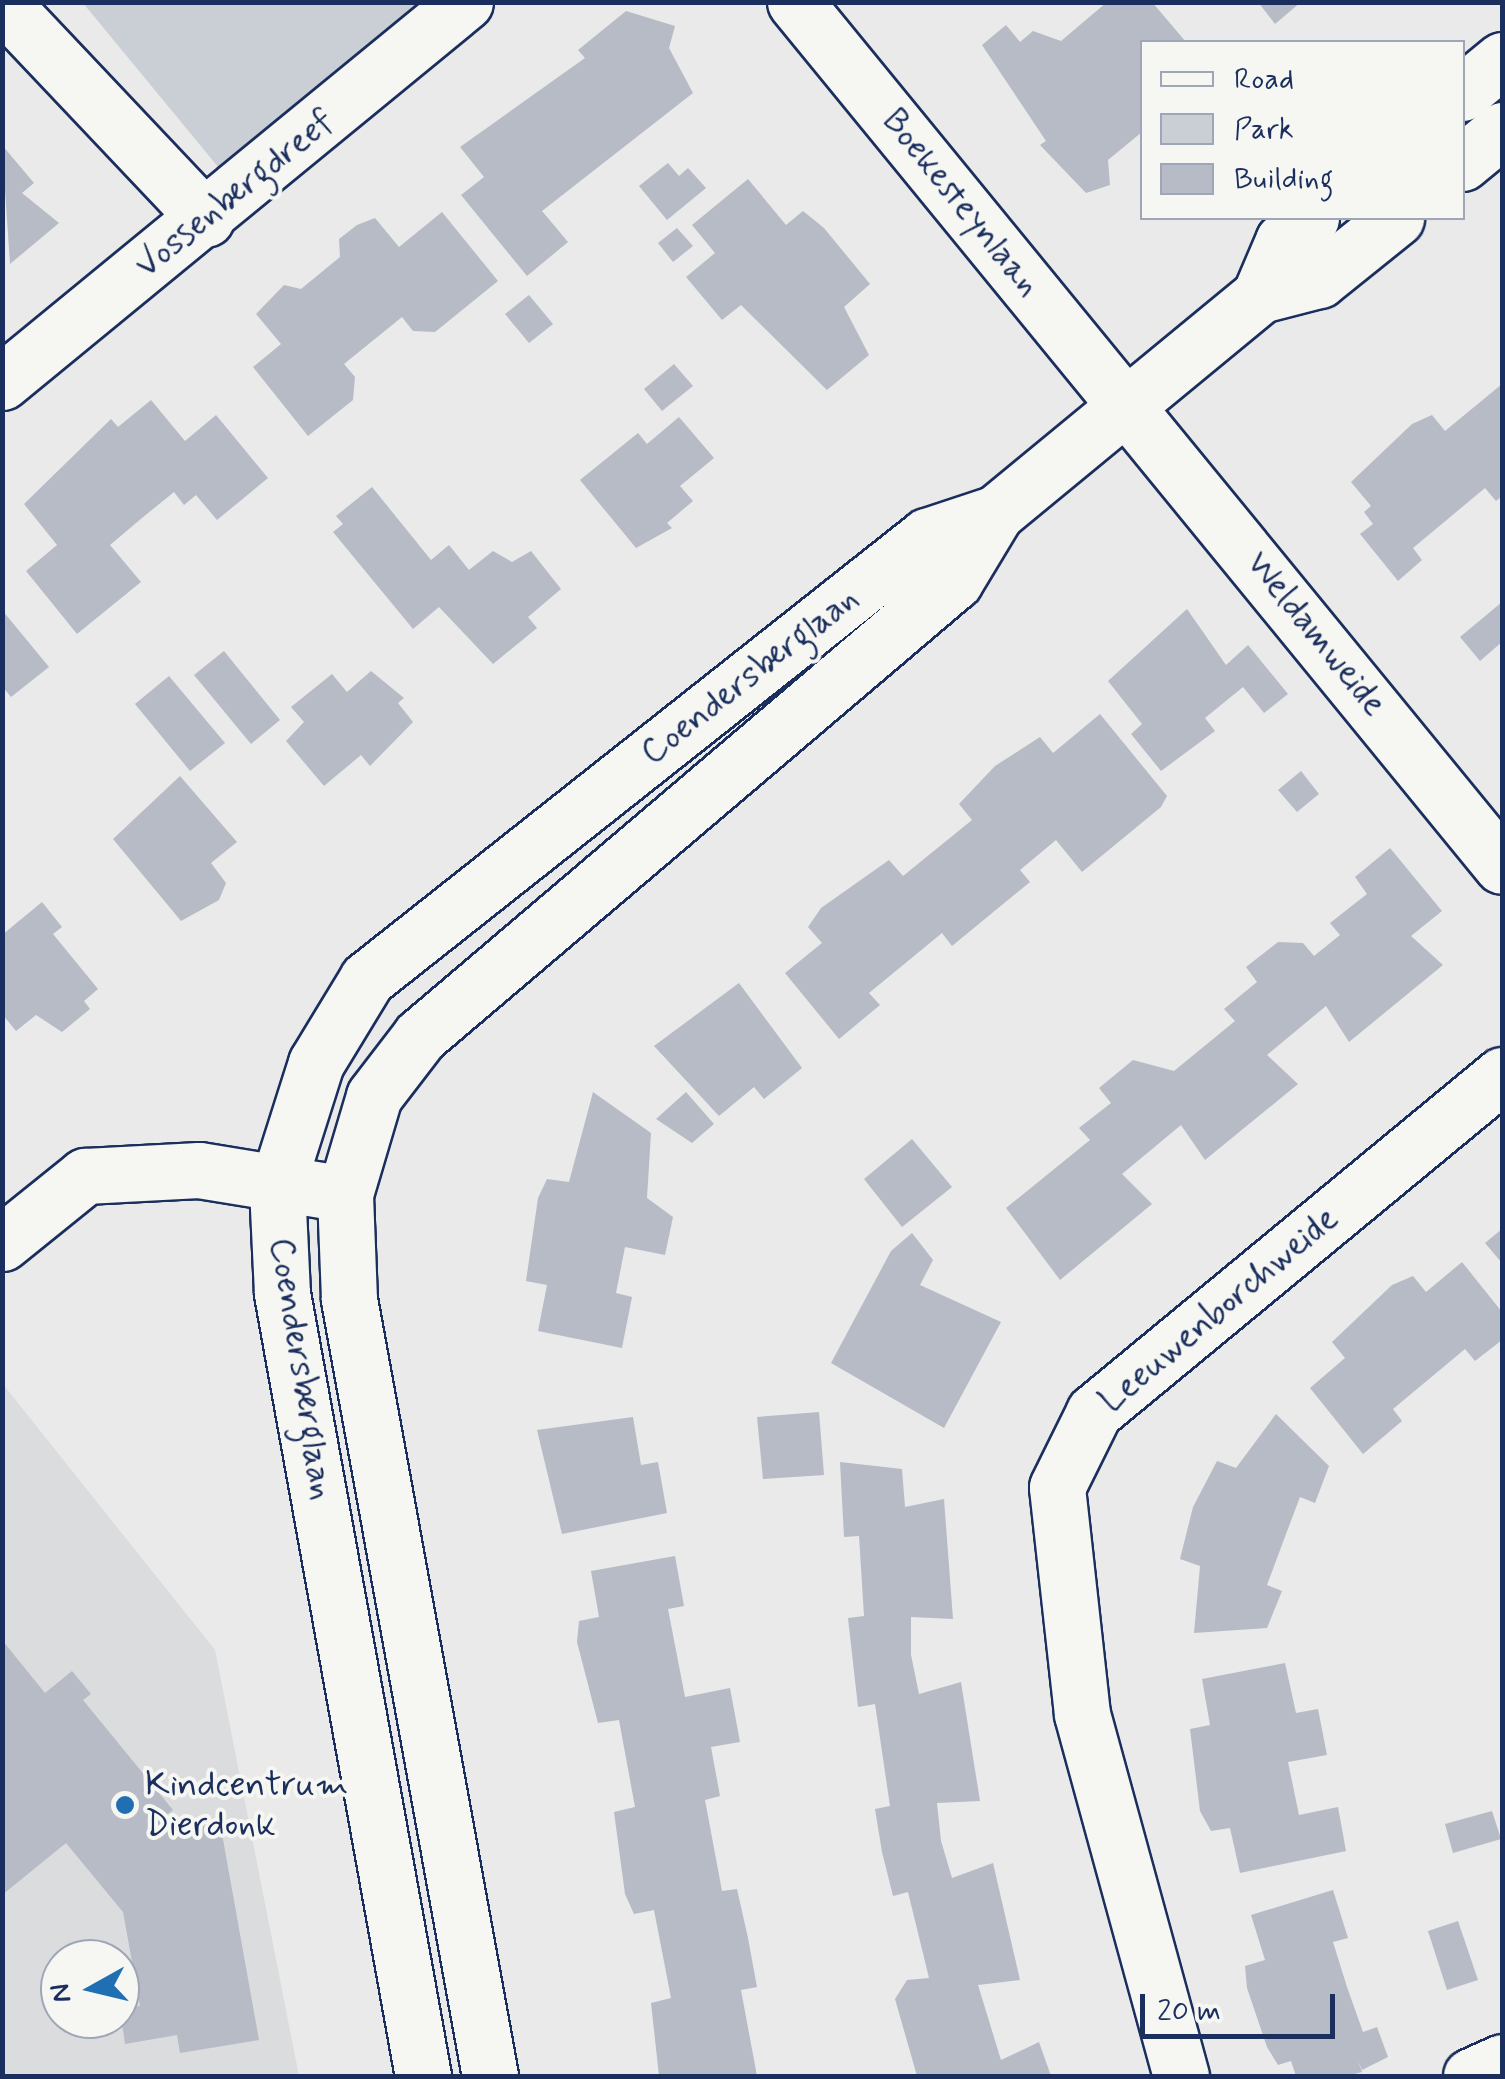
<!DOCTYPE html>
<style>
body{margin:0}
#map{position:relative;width:1505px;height:2079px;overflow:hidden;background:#e9eae9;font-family:Mynerve,sans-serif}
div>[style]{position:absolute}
.built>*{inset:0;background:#dadcde}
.green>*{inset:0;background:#caced5}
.building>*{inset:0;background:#b6bbc6}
.roads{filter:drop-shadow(2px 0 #1b2f5e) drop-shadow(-2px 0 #1b2f5e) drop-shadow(0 2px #1b2f5e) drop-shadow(0 -2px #1b2f5e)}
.street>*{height:55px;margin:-27.5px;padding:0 27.5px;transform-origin:27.5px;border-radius:27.5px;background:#f6f6f2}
.secondary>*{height:55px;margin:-27.5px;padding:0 27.5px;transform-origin:27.5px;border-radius:27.5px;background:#f6f6f2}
.dots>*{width:28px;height:28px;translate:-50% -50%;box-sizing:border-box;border:5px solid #f6f6f2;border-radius:50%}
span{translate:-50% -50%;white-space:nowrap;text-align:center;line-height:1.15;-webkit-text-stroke:8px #f6f6f2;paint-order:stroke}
.street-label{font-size:35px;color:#1b2f5e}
.poi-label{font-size:35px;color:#1b2f5e}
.left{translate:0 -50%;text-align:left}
.frame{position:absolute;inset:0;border:5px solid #1b2f5e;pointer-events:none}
.legend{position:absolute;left:1140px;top:40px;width:325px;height:180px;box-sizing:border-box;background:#f6f6f2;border:2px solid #9ea6b7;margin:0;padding:12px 18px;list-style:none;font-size:30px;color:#1b2f5e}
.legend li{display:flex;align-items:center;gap:20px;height:50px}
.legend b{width:50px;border:2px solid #9ea6b7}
.north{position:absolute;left:40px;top:1939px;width:100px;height:100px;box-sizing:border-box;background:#f6f6f2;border:2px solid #9ea6b7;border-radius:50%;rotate:262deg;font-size:28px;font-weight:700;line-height:40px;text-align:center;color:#1b2f5e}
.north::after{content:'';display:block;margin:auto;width:35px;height:45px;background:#1f6fb2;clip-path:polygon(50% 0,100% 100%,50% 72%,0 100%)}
.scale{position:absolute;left:1140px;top:1994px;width:195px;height:45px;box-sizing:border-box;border:5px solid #1b2f5e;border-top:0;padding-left:12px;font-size:30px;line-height:35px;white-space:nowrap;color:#1b2f5e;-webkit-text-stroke:8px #f6f6f2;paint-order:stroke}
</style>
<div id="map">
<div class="built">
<div style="clip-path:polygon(evenodd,2px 1383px,215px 1650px,299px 2076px,3px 2076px,2px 1383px,60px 1959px,120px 1959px,120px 2019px,60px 2019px,60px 1959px)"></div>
</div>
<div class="green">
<div style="clip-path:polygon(83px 3px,421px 3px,219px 168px)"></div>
</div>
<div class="building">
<div style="clip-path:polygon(1107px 2px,1152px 2px,1186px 42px,1142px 42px,1142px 132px,1108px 160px,1110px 185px,1086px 193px,1040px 145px,1046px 141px,982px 45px,1006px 25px,1020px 42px,1033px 31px,1061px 41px)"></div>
<div style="clip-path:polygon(1258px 2px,1301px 2px,1275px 24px)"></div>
<div style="clip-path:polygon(626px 11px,675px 26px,669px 48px,693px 93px,542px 211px,568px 242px,527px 276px,461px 195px,484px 177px,460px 147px,585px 58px,578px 50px)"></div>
<div style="clip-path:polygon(2px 145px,34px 183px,22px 193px,59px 223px,10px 264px)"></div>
<div style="clip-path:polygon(668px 163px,679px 176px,688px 168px,706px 188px,667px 220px,639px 186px)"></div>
<div style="clip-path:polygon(748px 179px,786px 225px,803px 211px,824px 228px,870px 284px,844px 307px,869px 355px,827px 390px,741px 305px,722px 320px,686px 277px,715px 253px,692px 225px)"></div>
<div style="clip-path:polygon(442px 212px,498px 281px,435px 332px,413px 331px,402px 317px,344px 364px,355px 377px,353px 400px,308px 436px,253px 367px,281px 344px,256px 314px,284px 285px,301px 289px,340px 257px,339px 239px,357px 225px,375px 218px,399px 247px)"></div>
<div style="clip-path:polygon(677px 228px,693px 246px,673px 262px,658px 243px)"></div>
<div style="clip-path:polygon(529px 295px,553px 324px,529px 343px,505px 314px)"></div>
<div style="clip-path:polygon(674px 364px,693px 386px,662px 411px,644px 389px)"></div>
<div style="clip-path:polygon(1502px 384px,1502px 496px,1496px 501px,1485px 488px,1413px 548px,1422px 560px,1398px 581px,1360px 534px,1373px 524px,1364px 512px,1371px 506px,1351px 482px,1412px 424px,1432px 415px,1445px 431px)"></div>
<div style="clip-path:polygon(151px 400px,185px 441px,216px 415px,268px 478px,217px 520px,196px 495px,184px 505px,174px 492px,142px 518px,110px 545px,141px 582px,77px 634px,26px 571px,57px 545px,24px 504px,111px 419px,118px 427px)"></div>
<div style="clip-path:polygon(679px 417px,714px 458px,680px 486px,693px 501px,667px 523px,672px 528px,636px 548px,580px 480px,638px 433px,647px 444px)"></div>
<div style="clip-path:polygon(372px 487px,431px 560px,449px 545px,469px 570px,493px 551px,512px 562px,531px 551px,561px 589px,528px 617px,537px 628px,493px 664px,439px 607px,413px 629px,333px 532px,343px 524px,336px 516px)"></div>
<div style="clip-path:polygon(1502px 602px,1502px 642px,1480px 661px,1460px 637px)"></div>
<div style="clip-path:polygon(1187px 609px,1226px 665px,1248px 645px,1288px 694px,1264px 713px,1243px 687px,1205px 718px,1215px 731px,1161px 771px,1131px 734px,1142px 724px,1108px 681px)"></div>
<div style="clip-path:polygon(2px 610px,49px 667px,11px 697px,2px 686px)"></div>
<div style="clip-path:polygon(224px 651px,280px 720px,251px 744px,194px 675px)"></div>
<div style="clip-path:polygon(371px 671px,404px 698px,398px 703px,413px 722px,370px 766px,361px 755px,324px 786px,286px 741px,304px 722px,291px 707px,332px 674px,347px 692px)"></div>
<div style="clip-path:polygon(169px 676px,225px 743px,190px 771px,135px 704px)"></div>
<div style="clip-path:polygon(1100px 714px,1167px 796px,1161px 807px,1082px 872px,1056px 840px,1020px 870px,1030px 882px,952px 946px,942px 933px,869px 993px,880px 1005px,839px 1039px,785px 973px,822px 943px,808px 927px,821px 908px,889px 860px,903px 876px,972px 820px,959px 804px,995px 766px,1040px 737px,1053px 753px)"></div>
<div style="clip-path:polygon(1301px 771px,1319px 794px,1297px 812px,1278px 790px)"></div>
<div style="clip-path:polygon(180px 776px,237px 842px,211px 863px,226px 883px,219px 900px,181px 921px,113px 839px)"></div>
<div style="clip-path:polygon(1390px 848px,1442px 911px,1411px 936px,1443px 965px,1349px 1042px,1326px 1006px,1297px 1030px,1267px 1055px,1298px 1084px,1205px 1160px,1181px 1125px,1122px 1174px,1152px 1204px,1060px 1280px,1006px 1208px,1090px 1140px,1079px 1128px,1111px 1103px,1099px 1088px,1133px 1060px,1174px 1071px,1235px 1021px,1224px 1009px,1257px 982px,1246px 967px,1278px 942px,1303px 943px,1314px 956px,1340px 935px,1330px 923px,1367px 894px,1355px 877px)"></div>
<div style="clip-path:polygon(42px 902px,62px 927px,53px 934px,98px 989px,84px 1001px,90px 1009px,62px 1032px,36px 1015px,16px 1031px,2px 1014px,2px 935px)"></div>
<div style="clip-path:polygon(739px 983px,802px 1068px,764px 1099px,754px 1087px,719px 1116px,654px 1046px)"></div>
<div style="clip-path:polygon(593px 1092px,651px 1133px,647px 1198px,673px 1217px,665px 1255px,625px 1247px,616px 1293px,632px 1297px,622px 1348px,538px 1331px,547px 1285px,526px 1281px,538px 1198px,547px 1179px,569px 1182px)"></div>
<div style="clip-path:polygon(686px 1092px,714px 1124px,692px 1143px,656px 1119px)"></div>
<div style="clip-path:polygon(912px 1139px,952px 1187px,902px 1227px,864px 1179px)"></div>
<div style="clip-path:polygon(1502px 1229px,1502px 1263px,1485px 1243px)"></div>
<div style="clip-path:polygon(912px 1233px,933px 1260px,920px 1285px,1001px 1322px,944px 1428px,831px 1363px,891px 1251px)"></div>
<div style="clip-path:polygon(1462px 1262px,1502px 1312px,1502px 1340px,1475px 1361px,1465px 1349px,1393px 1409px,1402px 1421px,1363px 1454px,1310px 1388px,1345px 1358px,1332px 1342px,1392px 1285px,1413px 1276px,1426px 1292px)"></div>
<div style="clip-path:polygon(819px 1412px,824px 1475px,763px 1479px,757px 1417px)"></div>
<div style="clip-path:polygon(1276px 1414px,1329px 1466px,1315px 1503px,1300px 1497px,1283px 1542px,1267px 1585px,1282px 1591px,1267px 1628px,1194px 1633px,1200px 1566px,1180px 1559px,1193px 1507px,1217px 1461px,1236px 1468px)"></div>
<div style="clip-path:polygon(633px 1417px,641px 1465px,658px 1462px,667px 1513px,562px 1534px,537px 1430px)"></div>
<div style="clip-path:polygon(840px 1462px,902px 1469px,905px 1507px,944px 1499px,953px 1619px,911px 1617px,911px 1655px,919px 1694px,961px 1682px,980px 1801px,937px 1803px,941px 1841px,952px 1878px,993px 1863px,1020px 1980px,978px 1985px,1001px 2060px,1039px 2042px,1051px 2076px,917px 2076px,895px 1999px,907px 1980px,929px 1978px,908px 1892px,893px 1896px,882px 1852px,875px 1809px,890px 1806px,875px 1704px,858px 1707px,848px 1618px,864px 1616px,859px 1536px,844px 1537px)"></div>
<div style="clip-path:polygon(675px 1556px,684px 1606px,668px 1609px,685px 1697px,730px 1688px,740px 1742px,711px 1747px,720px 1796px,705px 1800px,722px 1891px,737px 1889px,748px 1938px,757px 1987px,741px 1990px,757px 2076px,659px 2076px,651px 2003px,671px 1998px,654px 1910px,634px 1914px,625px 1894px,614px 1812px,635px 1807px,619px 1720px,598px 1723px,577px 1642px,579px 1621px,599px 1617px,591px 1571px)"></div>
<div style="clip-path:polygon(2px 1640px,45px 1693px,72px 1671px,91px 1694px,83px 1700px,173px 1810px,160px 1820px,167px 1826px,219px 1817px,259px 2040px,180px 2053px,177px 2035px,125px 2044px,120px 2009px,140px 2006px,123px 1912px,66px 1843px,2px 1895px)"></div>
<div style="clip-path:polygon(1285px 1663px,1296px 1713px,1318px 1709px,1327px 1755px,1288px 1762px,1299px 1815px,1338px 1807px,1346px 1851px,1240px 1873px,1230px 1828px,1211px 1831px,1200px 1811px,1190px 1729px,1210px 1725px,1202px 1679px)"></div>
<div style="clip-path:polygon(1492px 1811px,1501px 1839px,1453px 1853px,1445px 1824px)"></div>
<div style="clip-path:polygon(1333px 1890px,1348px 1938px,1333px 1942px,1347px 1987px,1363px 2032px,1377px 2027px,1388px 2057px,1362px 2070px,1358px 2061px,1362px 2072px,1347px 2076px,1296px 2076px,1291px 2061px,1278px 2065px,1267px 2047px,1247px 1988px,1245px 1966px,1265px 1960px,1251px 1915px)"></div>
<div style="clip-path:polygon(1458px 1921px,1478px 1980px,1447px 1990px,1428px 1931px)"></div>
</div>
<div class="roads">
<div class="street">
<div style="left:795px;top:2px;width:1116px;rotate:50.71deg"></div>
<div style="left:2px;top:3px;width:297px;rotate:46.6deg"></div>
<div style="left:2px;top:382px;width:599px;rotate:-39.38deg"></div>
<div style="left:2px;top:1243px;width:107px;rotate:-38.9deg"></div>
<div style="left:85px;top:1176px;width:114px;rotate:-3deg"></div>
<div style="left:199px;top:1170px;width:148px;rotate:9.3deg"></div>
<div style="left:1181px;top:2076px;width:375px;rotate:-105.3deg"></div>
<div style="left:1082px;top:1714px;width:228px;rotate:-96.3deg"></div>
<div style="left:1057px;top:1487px;width:84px;rotate:-63.7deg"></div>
<div style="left:1094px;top:1412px;width:529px;rotate:-39.56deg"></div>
<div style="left:1471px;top:2076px;width:34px;rotate:-24deg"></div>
</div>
<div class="secondary">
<div style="left:1462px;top:93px;width:52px;rotate:-39.5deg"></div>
<div style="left:1462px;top:163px;width:52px;rotate:-39.5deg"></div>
<div style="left:1260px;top:295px;width:59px;rotate:-66.9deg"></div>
<div style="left:1283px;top:241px;width:36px;rotate:-39deg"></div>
<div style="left:423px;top:2076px;width:796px;rotate:-100.21deg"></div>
<div style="left:282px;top:1293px;width:107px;rotate:-92.7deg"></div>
<div style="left:277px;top:1186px;width:129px;rotate:-72.4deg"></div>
<div style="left:316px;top:1063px;width:98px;rotate:-58.7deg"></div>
<div style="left:367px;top:979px;width:714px;rotate:-38.35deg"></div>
<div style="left:927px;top:536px;width:73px;rotate:-18.4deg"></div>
<div style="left:490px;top:2076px;width:790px;rotate:-100.29deg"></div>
<div style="left:349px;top:1299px;width:105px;rotate:-92.2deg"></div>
<div style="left:345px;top:1194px;width:102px;rotate:-73.5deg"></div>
<div style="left:374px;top:1096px;width:76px;rotate:-52.5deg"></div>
<div style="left:420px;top:1036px;width:702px;rotate:-40.38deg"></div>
<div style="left:955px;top:581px;width:79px;rotate:-58.9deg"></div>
<div style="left:996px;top:513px;width:342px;rotate:-39.5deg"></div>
<div style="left:1260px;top:295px;width:61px;rotate:-14.3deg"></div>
<div style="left:1319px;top:280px;width:99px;rotate:-38.8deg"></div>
</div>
</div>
<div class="dots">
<div style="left:125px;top:1805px;background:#1f6fb2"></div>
</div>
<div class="street-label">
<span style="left:235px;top:194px;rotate:-39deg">Vossenbergdreef</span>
<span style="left:961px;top:203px;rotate:51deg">Boekesteynlaan</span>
<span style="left:1316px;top:634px;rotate:51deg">Weldamweide</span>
<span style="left:750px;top:676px;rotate:-38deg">Coendersberglaan</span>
<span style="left:1219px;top:1310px;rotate:-40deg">Leeuwenborchweide</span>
<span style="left:301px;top:1369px;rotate:81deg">Coendersberglaan</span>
</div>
<div class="poi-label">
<span class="left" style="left:145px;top:1805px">Kindcentrum<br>Dierdonk</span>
</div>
<div class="frame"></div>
<ul class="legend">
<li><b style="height:12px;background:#f6f6f2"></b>Road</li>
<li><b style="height:28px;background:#caced5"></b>Park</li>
<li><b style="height:28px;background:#b6bbc6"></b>Building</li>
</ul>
<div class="north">N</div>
<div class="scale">20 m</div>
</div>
